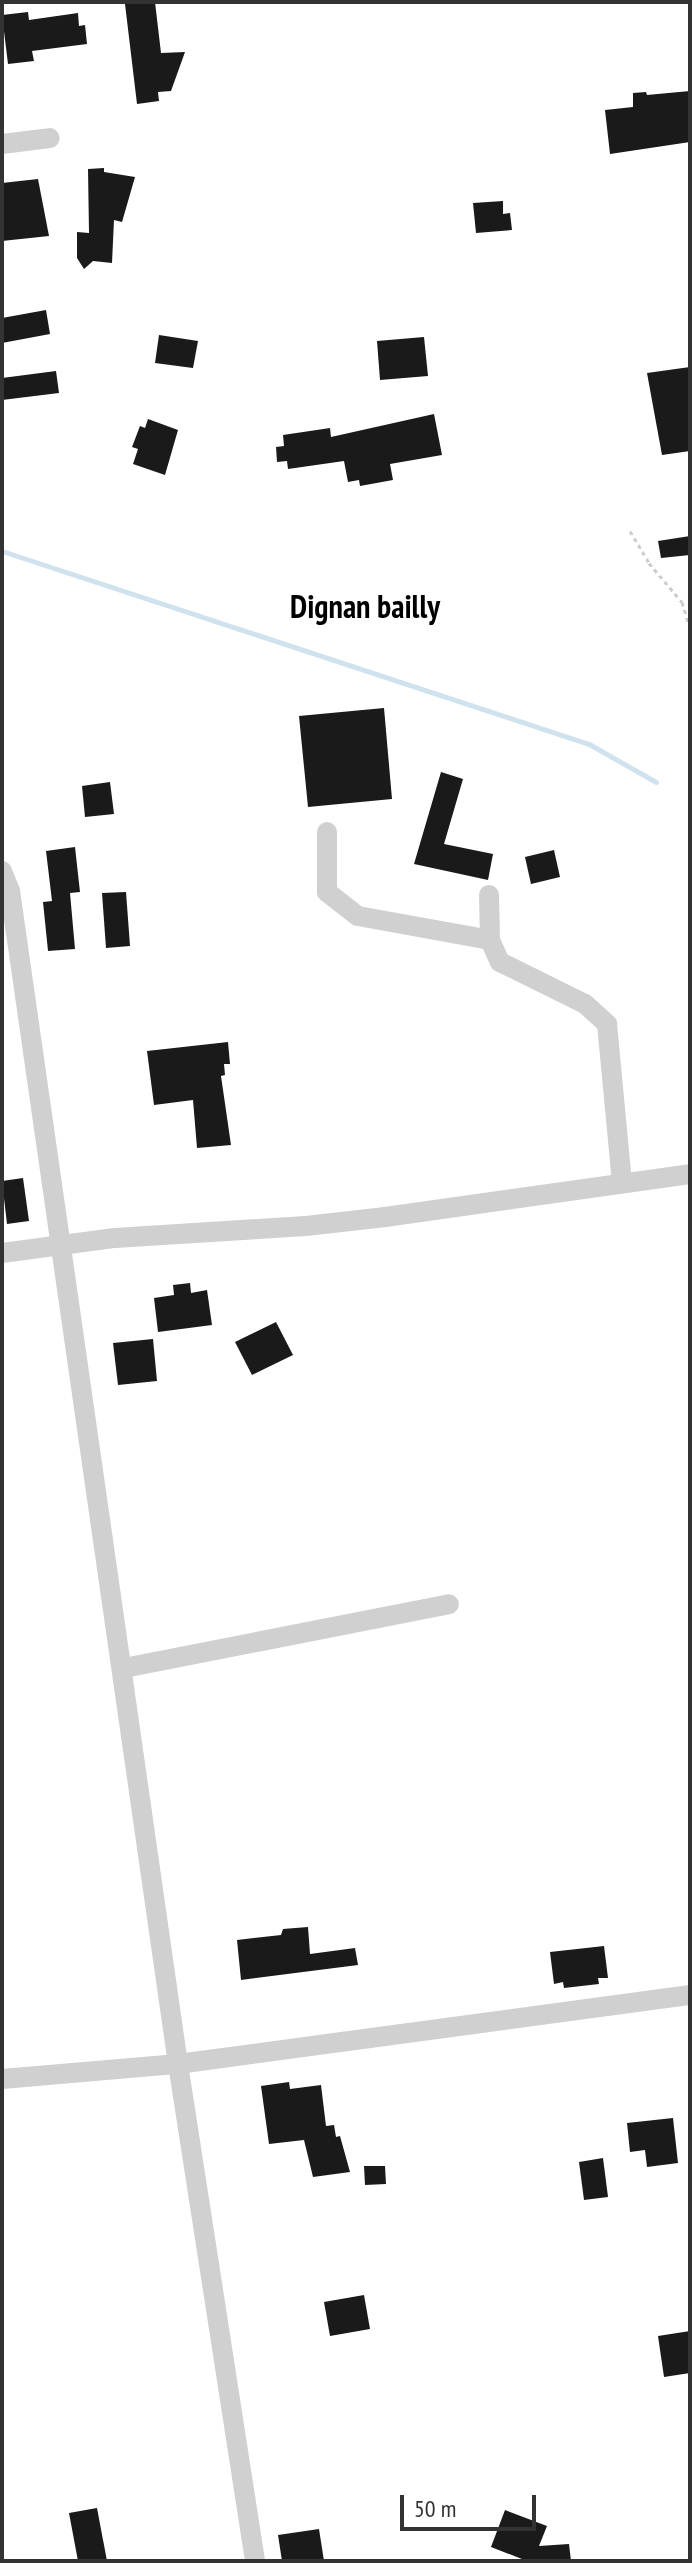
<!DOCTYPE html>
<style>
body{margin:0}
#map{position:relative;width:692px;height:2563px;overflow:hidden;background:#fff;font-family:"PT Sans Narrow",sans-serif}
div>[style]{position:absolute}
.stream>*{height:5px;margin:-2.5px;padding:0 2.5px;transform-origin:2.5px;border-radius:2.5px;background:#cfe2ee}
.building>*{inset:0;background:#1a1a1a}
.path>*{height:3px;margin-top:-1.5px;transform-origin:0;background:repeating-linear-gradient(90deg,#cdcdcd 0 4px,transparent 0 8px)}
.street>*{height:20px;margin:-10px;padding:0 10px;transform-origin:10px;border-radius:10px;background:#d0d0d0}
span{translate:-50% -50%;white-space:nowrap;text-align:center;line-height:1.15;-webkit-text-stroke:8px #fff;paint-order:stroke}
.quarter-label{font-size:32px;color:#000;font-weight:700}
.frame{position:absolute;inset:0;border:4px solid #333;pointer-events:none}
.scale{position:absolute;left:400px;top:2495px;width:136px;height:36px;box-sizing:border-box;border:4px solid #333;border-top:0;padding-left:10px;font-size:24px;line-height:28px;white-space:nowrap;color:#333;-webkit-text-stroke:6px #fff;paint-order:stroke}
</style>
<div id="map">
<div class="stream">
<div style="left:2px;top:551px;width:618px;rotate:18.2deg"></div>
<div style="left:589px;top:744px;width:77px;rotate:29.6deg"></div>
</div>
<div class="building">
<div style="clip-path:polygon(155px 2px,161px 53px,185px 52px,171px 91px,158px 92px,159px 101px,137px 104px,125px 4px)"></div>
<div style="clip-path:polygon(28px 12px,29px 20px,78px 13px,79px 26px,85px 25px,87px 44px,32px 51px,34px 61px,8px 64px,2px 15px)"></div>
<div style="clip-path:polygon(690px 91px,690px 142px,610px 154px,605px 110px,633px 107px,633px 93px,646px 92px,647px 95px)"></div>
<div style="clip-path:polygon(104px 168px,104px 172px,135px 177px,122px 222px,114px 220px,112px 263px,93px 261px,84px 269px,77px 258px,77px 232px,89px 233px,88px 169px)"></div>
<div style="clip-path:polygon(38px 179px,49px 236px,2px 241px,2px 183px)"></div>
<div style="clip-path:polygon(503px 201px,503px 214px,510px 213px,512px 230px,476px 233px,473px 203px)"></div>
<div style="clip-path:polygon(46px 310px,50px 334px,2px 343px,2px 318px)"></div>
<div style="clip-path:polygon(159px 335px,198px 341px,193px 368px,155px 363px)"></div>
<div style="clip-path:polygon(424px 337px,428px 376px,380px 380px,377px 341px)"></div>
<div style="clip-path:polygon(690px 367px,690px 451px,662px 455px,647px 373px)"></div>
<div style="clip-path:polygon(56px 371px,59px 393px,2px 400px,2px 378px)"></div>
<div style="clip-path:polygon(434px 414px,442px 455px,390px 464px,393px 480px,360px 486px,359px 480px,348px 482px,344px 461px,288px 469px,287px 461px,277px 462px,276px 447px,284px 446px,283px 435px,330px 428px,331px 437px)"></div>
<div style="clip-path:polygon(148px 419px,178px 430px,165px 475px,133px 464px,138px 449px,132px 447px,140px 426px,145px 428px)"></div>
<div style="clip-path:polygon(690px 536px,690px 555px,661px 558px,658px 541px)"></div>
<div style="clip-path:polygon(384px 708px,392px 799px,308px 807px,299px 716px)"></div>
<div style="clip-path:polygon(441px 772px,463px 779px,444px 844px,493px 854px,488px 880px,414px 864px)"></div>
<div style="clip-path:polygon(110px 782px,114px 814px,85px 817px,82px 786px)"></div>
<div style="clip-path:polygon(75px 847px,80px 892px,70px 893px,75px 949px,48px 951px,43px 902px,52px 901px,46px 851px)"></div>
<div style="clip-path:polygon(554px 850px,560px 877px,531px 884px,525px 857px)"></div>
<div style="clip-path:polygon(126px 892px,130px 946px,106px 948px,102px 893px)"></div>
<div style="clip-path:polygon(228px 1042px,230px 1064px,224px 1064px,225px 1075px,221px 1076px,231px 1145px,197px 1148px,193px 1100px,154px 1105px,147px 1051px)"></div>
<div style="clip-path:polygon(23px 1178px,29px 1221px,7px 1224px,2px 1181px)"></div>
<div style="clip-path:polygon(190px 1283px,191px 1293px,207px 1290px,212px 1325px,158px 1332px,154px 1298px,174px 1295px,173px 1285px)"></div>
<div style="clip-path:polygon(276px 1322px,293px 1355px,252px 1375px,235px 1342px)"></div>
<div style="clip-path:polygon(153px 1339px,157px 1381px,118px 1385px,113px 1343px)"></div>
<div style="clip-path:polygon(308px 1927px,310px 1954px,355px 1948px,358px 1965px,241px 1980px,237px 1940px,281px 1935px,283px 1929px)"></div>
<div style="clip-path:polygon(604px 1946px,608px 1978px,598px 1978px,599px 1984px,564px 1988px,563px 1982px,554px 1984px,550px 1952px)"></div>
<div style="clip-path:polygon(289px 2082px,290px 2089px,321px 2085px,326px 2126px,334px 2125px,336px 2137px,340px 2136px,350px 2172px,313px 2177px,304px 2140px,269px 2144px,261px 2086px)"></div>
<div style="clip-path:polygon(673px 2118px,678px 2163px,647px 2167px,645px 2150px,630px 2152px,627px 2123px)"></div>
<div style="clip-path:polygon(603px 2158px,608px 2197px,584px 2200px,579px 2162px)"></div>
<div style="clip-path:polygon(364px 2166px,385px 2166px,386px 2184px,365px 2185px)"></div>
<div style="clip-path:polygon(364px 2295px,370px 2329px,330px 2336px,324px 2302px)"></div>
<div style="clip-path:polygon(690px 2331px,690px 2373px,664px 2377px,658px 2336px)"></div>
<div style="clip-path:polygon(97px 2508px,107px 2561px,78px 2561px,69px 2513px)"></div>
<div style="clip-path:polygon(505px 2510px,547px 2526px,539px 2546px,569px 2544px,571px 2561px,527px 2561px,491px 2547px)"></div>
<div style="clip-path:polygon(319px 2529px,324px 2561px,282px 2561px,278px 2535px)"></div>
</div>
<div class="path">
<div style="left:630px;top:531px;width:37px;rotate:59deg"></div>
<div style="left:649px;top:563px;width:51px;rotate:49.8deg"></div>
<div style="left:682px;top:602px;width:28px;rotate:73deg"></div>
</div>
<div class="street">
<div style="left:2px;top:144px;width:48px;rotate:-7.1deg"></div>
<div style="left:327px;top:832px;width:60px;rotate:90deg"></div>
<div style="left:327px;top:892px;width:39px;rotate:38deg"></div>
<div style="left:358px;top:916px;width:134px;rotate:10.3deg"></div>
<div style="left:2px;top:871px;width:22px;rotate:68deg"></div>
<div style="left:10px;top:891px;width:1185px;rotate:81.85deg"></div>
<div style="left:178px;top:2064px;width:503px;rotate:81.19deg"></div>
<div style="left:489px;top:895px;width:45px;rotate:88.7deg"></div>
<div style="left:490px;top:940px;width:24px;rotate:66deg"></div>
<div style="left:500px;top:962px;width:95px;rotate:26.3deg"></div>
<div style="left:585px;top:1004px;width:30px;rotate:42deg"></div>
<div style="left:607px;top:1024px;width:159px;rotate:84.6deg"></div>
<div style="left:2px;top:1253px;width:114px;rotate:-7.6deg"></div>
<div style="left:115px;top:1238px;width:191px;rotate:-3.6deg"></div>
<div style="left:306px;top:1226px;width:80px;rotate:-6.5deg"></div>
<div style="left:385px;top:1217px;width:308px;rotate:-8deg"></div>
<div style="left:124px;top:1668px;width:331px;rotate:-11.1deg"></div>
<div style="left:2px;top:2079px;width:177px;rotate:-4.9deg"></div>
<div style="left:178px;top:2064px;width:517px;rotate:-7.68deg"></div>
</div>
<div class="quarter-label">
<span style="left:365px;top:606px">Dignan bailly</span>
</div>
<div class="frame"></div>
<div class="scale">50 m</div>
</div>
